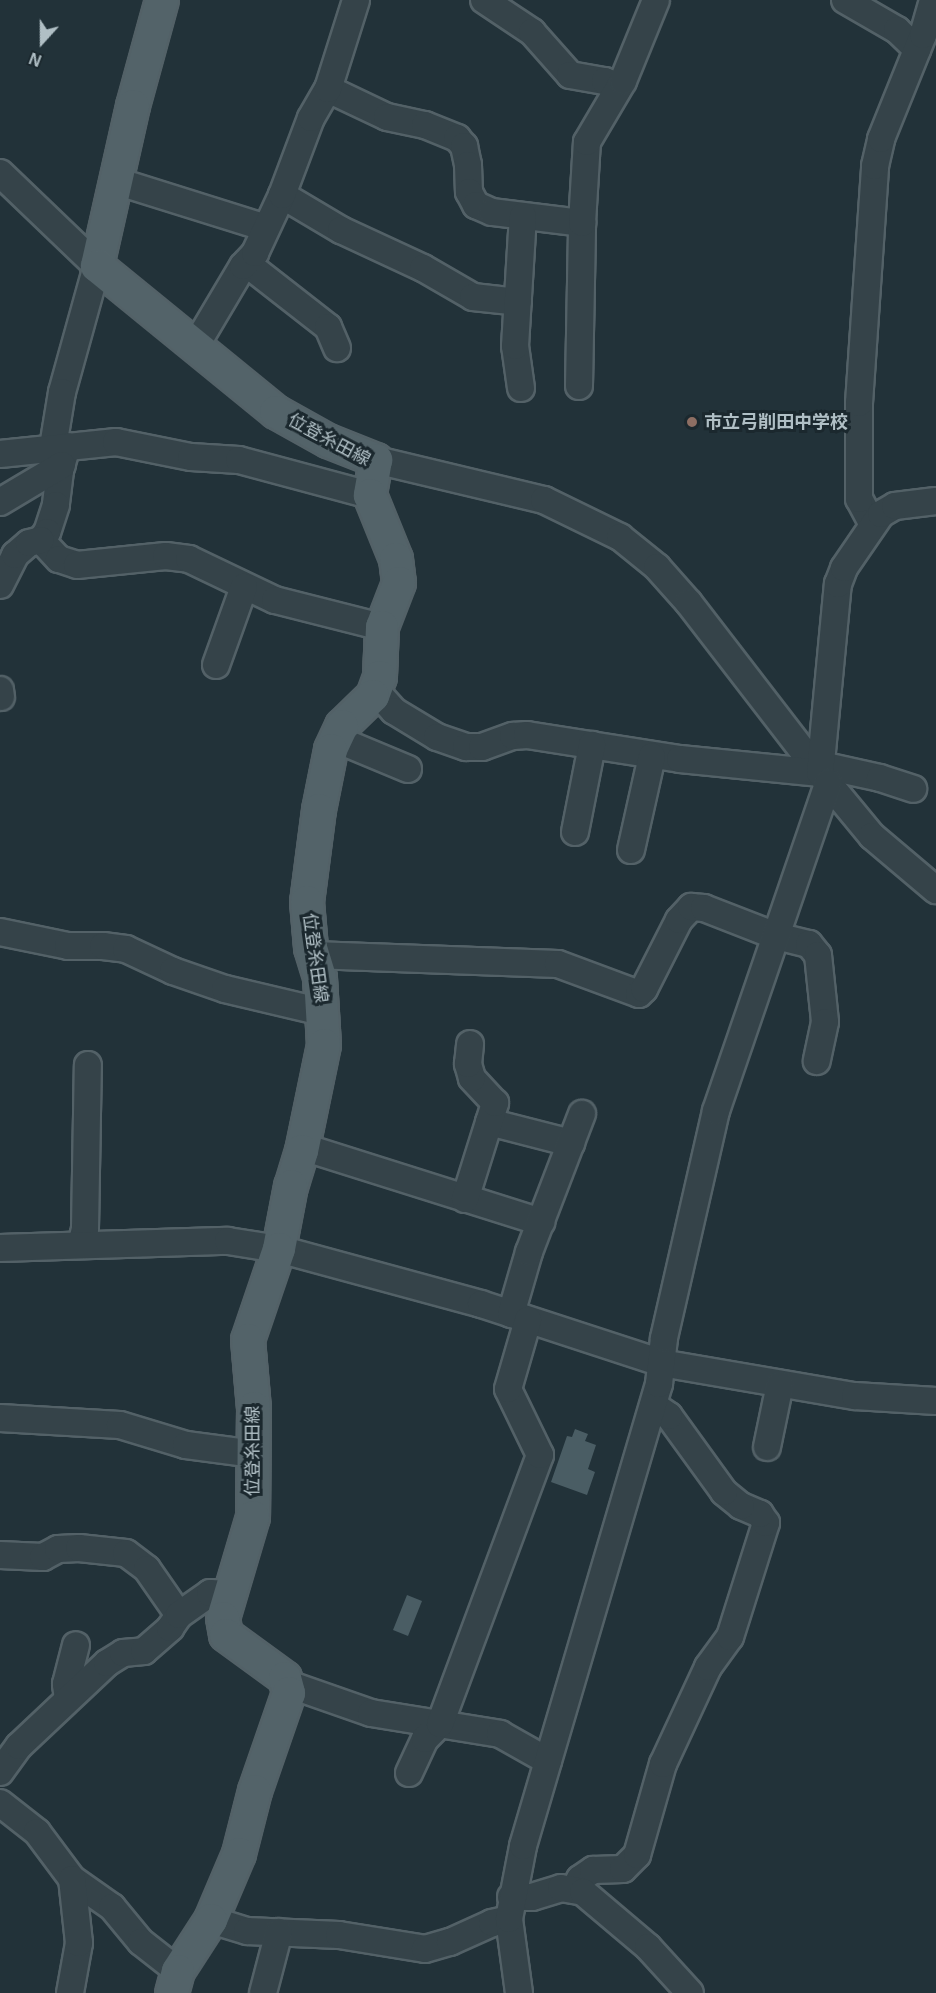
<!DOCTYPE html>
<meta charset="utf-8">
<style>
body{margin:0}
#map{position:relative;width:936px;height:1993px;overflow:hidden;background:#223239;font-family:Helvetica,"Noto Sans JP",sans-serif}
div>[style]{position:absolute}
.building>*{inset:0;background:#4a5d64}
.roads{filter:drop-shadow(2px 0 #536167) drop-shadow(-2px 0 #536167) drop-shadow(0 2px #536167) drop-shadow(0 -2px #536167)}
.minor>*{height:26px;margin:-13px;padding:0 13px;transform-origin:13px;border-radius:13px;background:#354349}
.major>*{height:32px;margin:-16px;padding:0 16px;transform-origin:16px;border-radius:16px;background:#536369}
.dots>*{width:16px;height:16px;translate:-50% -50%;box-sizing:border-box;border:3px solid #1b282e;border-radius:50%}
span{translate:-50% -50%;white-space:nowrap;text-align:center;line-height:1.15;-webkit-text-stroke:6px #1b282e;paint-order:stroke}
.poi-label{font-size:18px;color:#b0bfc5;font-weight:700}
.left{translate:0 -50%;text-align:left}
.street-label{font-size:18px;color:#b0bfc5}
.north{position:absolute;left:12px;top:12px;width:60px;height:60px;-webkit-text-stroke:4px #1b282e;paint-order:stroke;rotate:201deg;font-size:16px;font-weight:700;line-height:24px;text-align:center;color:#b0bfc5}
.north::after{content:'';display:block;margin:auto;width:21px;height:27px;background:#b0bfc5;clip-path:polygon(50% 0,100% 100%,50% 72%,0 100%)}
</style>
<div id="map">
<div class="building">
<div style="clip-path:polygon(575px 1429px,588px 1434px,585px 1441px,596px 1445px,588px 1469px,595px 1472px,587px 1495px,551px 1482px,567px 1436px,572px 1437px)"></div>
<div style="clip-path:polygon(407px 1595px,422px 1601px,408px 1636px,393px 1630px)"></div>
</div>
<div class="roads">
<div class="minor">
<div style="left:484px;top:0;width:58px;rotate:33.7deg"></div>
<div style="left:532px;top:32px;width:57px;rotate:48.5deg"></div>
<div style="left:570px;top:75px;width:36px;rotate:10deg"></div>
<div style="left:605px;top:81px;width:15px;rotate:32deg"></div>
<div style="left:845px;top:0;width:60px;rotate:30deg"></div>
<div style="left:897px;top:30px;width:28px;rotate:44deg"></div>
<div style="left:328px;top:89px;width:65px;rotate:25.4deg"></div>
<div style="left:387px;top:117px;width:39px;rotate:12deg"></div>
<div style="left:425px;top:125px;width:35px;rotate:22deg"></div>
<div style="left:457px;top:138px;width:11px;rotate:49deg"></div>
<div style="left:464px;top:146px;width:19px;rotate:78deg"></div>
<div style="left:468px;top:165px;width:27px;rotate:88deg"></div>
<div style="left:469px;top:192px;width:15px;rotate:62deg"></div>
<div style="left:476px;top:205px;width:17px;rotate:24deg"></div>
<div style="left:492px;top:212px;width:91px;rotate:7deg"></div>
<div style="left:0;top:173px;width:134px;rotate:43.8deg"></div>
<div style="left:97px;top:266px;width:131px;rotate:105.5deg"></div>
<div style="left:62px;top:392px;width:56px;rotate:99.3deg"></div>
<div style="left:116px;top:181px;width:157px;rotate:17.4deg"></div>
<div style="left:282px;top:195px;width:69px;rotate:30.7deg"></div>
<div style="left:341px;top:230px;width:90px;rotate:24.9deg"></div>
<div style="left:423px;top:268px;width:58px;rotate:30.1deg"></div>
<div style="left:473px;top:297px;width:45px;rotate:6.3deg"></div>
<div style="left:246px;top:263px;width:104px;rotate:38deg"></div>
<div style="left:328px;top:327px;width:23px;rotate:67deg"></div>
<div style="left:196px;top:345px;width:92px;rotate:-59.3deg"></div>
<div style="left:243px;top:266px;width:18px;rotate:-47deg"></div>
<div style="left:255px;top:253px;width:64px;rotate:-65deg"></div>
<div style="left:282px;top:195px;width:82px;rotate:-69.4deg"></div>
<div style="left:311px;top:118px;width:34px;rotate:-60deg"></div>
<div style="left:328px;top:89px;width:93px;rotate:-72.5deg"></div>
<div style="left:579px;top:386px;width:163px;rotate:-88.9deg"></div>
<div style="left:582px;top:223px;width:81px;rotate:-86.5deg"></div>
<div style="left:587px;top:142px;width:71px;rotate:-59.5deg"></div>
<div style="left:623px;top:81px;width:87px;rotate:-67.8deg"></div>
<div style="left:521px;top:388px;width:42px;rotate:-98.1deg"></div>
<div style="left:515px;top:346px;width:130px;rotate:-86.5deg"></div>
<div style="left:67px;top:446px;width:26px;rotate:106deg"></div>
<div style="left:60px;top:471px;width:34px;rotate:97deg"></div>
<div style="left:56px;top:505px;width:28px;rotate:108deg"></div>
<div style="left:47px;top:532px;width:10px;rotate:127deg"></div>
<div style="left:41px;top:540px;width:26px;rotate:47deg"></div>
<div style="left:59px;top:559px;width:19px;rotate:18deg"></div>
<div style="left:77px;top:565px;width:89px;rotate:-5.8deg"></div>
<div style="left:166px;top:556px;width:23px;rotate:7deg"></div>
<div style="left:189px;top:559px;width:95px;rotate:25.5deg"></div>
<div style="left:275px;top:600px;width:110px;rotate:14.2deg"></div>
<div style="left:0;top:454px;width:117px;rotate:-5.9deg"></div>
<div style="left:116px;top:442px;width:76px;rotate:11.3deg"></div>
<div style="left:191px;top:457px;width:48px;rotate:3.6deg"></div>
<div style="left:239px;top:460px;width:136px;rotate:15deg"></div>
<div style="left:376px;top:460px;width:173px;rotate:13.4deg"></div>
<div style="left:544px;top:500px;width:85px;rotate:26deg"></div>
<div style="left:620px;top:537px;width:48px;rotate:39deg"></div>
<div style="left:657px;top:567px;width:48px;rotate:48.4deg"></div>
<div style="left:689px;top:603px;width:215px;rotate:52.4deg"></div>
<div style="left:820px;top:773px;width:82px;rotate:50.5deg"></div>
<div style="left:872px;top:836px;width:84px;rotate:40.2deg"></div>
<div style="left:0;top:502px;width:72px;rotate:-30.8deg"></div>
<div style="left:872px;top:523px;width:27px;rotate:-118deg"></div>
<div style="left:859px;top:499px;width:96px;rotate:-90deg"></div>
<div style="left:859px;top:403px;width:238px;rotate:-86.1deg"></div>
<div style="left:875px;top:166px;width:28px;rotate:-77deg"></div>
<div style="left:881px;top:139px;width:112px;rotate:-68deg"></div>
<div style="left:923px;top:35px;width:36px;rotate:-74deg"></div>
<div style="left:0;top:585px;width:34px;rotate:-63deg"></div>
<div style="left:15px;top:555px;width:18px;rotate:-41deg"></div>
<div style="left:29px;top:543px;width:12px;rotate:-14deg"></div>
<div style="left:216px;top:665px;width:83px;rotate:-70.3deg"></div>
<div style="left:0;top:690px;width:7px;rotate:82deg"></div>
<div style="left:375px;top:690px;width:28px;rotate:48deg"></div>
<div style="left:394px;top:711px;width:50px;rotate:31.2deg"></div>
<div style="left:437px;top:737px;width:31px;rotate:19deg"></div>
<div style="left:466px;top:747px;width:16px"></div>
<div style="left:482px;top:747px;width:33px;rotate:-20deg"></div>
<div style="left:513px;top:736px;width:14px;rotate:-4deg"></div>
<div style="left:527px;top:735px;width:155px;rotate:8.9deg"></div>
<div style="left:680px;top:759px;width:141px;rotate:5.7deg"></div>
<div style="left:336px;top:739px;width:78px;rotate:22.6deg"></div>
<div style="left:821px;top:765px;width:60px;rotate:12.4deg"></div>
<div style="left:880px;top:778px;width:35px;rotate:18deg"></div>
<div style="left:820px;top:773px;width:190px;rotate:-84.6deg"></div>
<div style="left:838px;top:584px;width:17px;rotate:-69deg"></div>
<div style="left:844px;top:568px;width:65px;rotate:-55.6deg"></div>
<div style="left:881px;top:514px;width:16px;rotate:-30deg"></div>
<div style="left:895px;top:506px;width:41px;rotate:-7deg"></div>
<div style="left:575px;top:832px;width:89px;rotate:-78.9deg"></div>
<div style="left:631px;top:850px;width:96px;rotate:-77.4deg"></div>
<div style="left:0;top:932px;width:69px;rotate:11.6deg"></div>
<div style="left:68px;top:946px;width:35px"></div>
<div style="left:103px;top:946px;width:23px;rotate:7deg"></div>
<div style="left:126px;top:949px;width:52px;rotate:25.1deg"></div>
<div style="left:173px;top:971px;width:55px;rotate:19.1deg"></div>
<div style="left:225px;top:989px;width:100px;rotate:13.3deg"></div>
<div style="left:313px;top:955px;width:245px;rotate:2.1deg"></div>
<div style="left:558px;top:964px;width:86px;rotate:20.3deg"></div>
<div style="left:639px;top:994px;width:7px;rotate:-45deg"></div>
<div style="left:644px;top:989px;width:77px;rotate:-63.1deg"></div>
<div style="left:679px;top:920px;width:18px;rotate:-47deg"></div>
<div style="left:691px;top:907px;width:13px;rotate:4deg"></div>
<div style="left:704px;top:908px;width:77px;rotate:21.3deg"></div>
<div style="left:776px;top:936px;width:34px;rotate:14deg"></div>
<div style="left:809px;top:944px;width:14px;rotate:51deg"></div>
<div style="left:818px;top:955px;width:67px;rotate:84deg"></div>
<div style="left:825px;top:1022px;width:40px;rotate:102deg"></div>
<div style="left:489px;top:1122px;width:85px;rotate:14.4deg"></div>
<div style="left:303px;top:1147px;width:250px;rotate:17.5deg"></div>
<div style="left:465px;top:1199px;width:101px;rotate:-72.6deg"></div>
<div style="left:495px;top:1103px;width:34px;rotate:-133deg"></div>
<div style="left:472px;top:1078px;width:15px;rotate:-106deg"></div>
<div style="left:468px;top:1064px;width:20px;rotate:-84deg"></div>
<div style="left:81px;top:1245px;width:16px;rotate:-76deg"></div>
<div style="left:85px;top:1229px;width:164px;rotate:-89deg"></div>
<div style="left:0;top:1248px;width:228px;rotate:-1.8deg"></div>
<div style="left:228px;top:1241px;width:52px;rotate:8.9deg"></div>
<div style="left:279px;top:1249px;width:209px;rotate:15.2deg"></div>
<div style="left:481px;top:1304px;width:189px;rotate:18.1deg"></div>
<div style="left:661px;top:1363px;width:197px;rotate:9.7deg"></div>
<div style="left:855px;top:1396px;width:81px;rotate:3.5deg"></div>
<div style="left:511px;top:1314px;width:65px;rotate:-73.8deg"></div>
<div style="left:529px;top:1252px;width:148px;rotate:-69deg"></div>
<div style="left:0;top:1418px;width:120px;rotate:3.3deg"></div>
<div style="left:120px;top:1425px;width:69px;rotate:16.9deg"></div>
<div style="left:186px;top:1445px;width:69px;rotate:7.5deg"></div>
<div style="left:767px;top:1447px;width:64px;rotate:-78.3deg"></div>
<div style="left:0;top:1555px;width:43px;rotate:2.7deg"></div>
<div style="left:43px;top:1557px;width:17px;rotate:-28deg"></div>
<div style="left:58px;top:1549px;width:21px;rotate:-3deg"></div>
<div style="left:79px;top:1548px;width:47px;rotate:6.1deg"></div>
<div style="left:126px;top:1553px;width:26px;rotate:37deg"></div>
<div style="left:147px;top:1569px;width:56px;rotate:55.2deg"></div>
<div style="left:288px;top:1684px;width:88px;rotate:19.3deg"></div>
<div style="left:371px;top:1713px;width:131px;rotate:9.2deg"></div>
<div style="left:500px;top:1734px;width:55px;rotate:29.4deg"></div>
<div style="left:68px;top:1699px;width:15px;rotate:-98deg"></div>
<div style="left:66px;top:1684px;width:40px;rotate:-75.6deg"></div>
<div style="left:0;top:1772px;width:32px;rotate:-54deg"></div>
<div style="left:19px;top:1746px;width:121px;rotate:-43.3deg"></div>
<div style="left:107px;top:1663px;width:19px;rotate:-32deg"></div>
<div style="left:123px;top:1653px;width:21px;rotate:-5deg"></div>
<div style="left:144px;top:1651px;width:35px;rotate:-41deg"></div>
<div style="left:170px;top:1628px;width:16px;rotate:-55deg"></div>
<div style="left:179px;top:1615px;width:38px;rotate:-35deg"></div>
<div style="left:210px;top:1593px;width:20px;rotate:3deg"></div>
<div style="left:409px;top:1773px;width:38px;rotate:-65deg"></div>
<div style="left:425px;top:1739px;width:21px;rotate:-45deg"></div>
<div style="left:440px;top:1724px;width:287px;rotate:-69.6deg"></div>
<div style="left:540px;top:1455px;width:73px;rotate:-115.9deg"></div>
<div style="left:508px;top:1389px;width:72px;rotate:-73.8deg"></div>
<div style="left:0;top:1803px;width:47px;rotate:38.1deg"></div>
<div style="left:37px;top:1832px;width:59px;rotate:53.3deg"></div>
<div style="left:72px;top:1879px;width:49px;rotate:35deg"></div>
<div style="left:112px;top:1907px;width:45px;rotate:50.4deg"></div>
<div style="left:141px;top:1942px;width:47px;rotate:38.1deg"></div>
<div style="left:574px;top:1890px;width:13px;rotate:-61deg"></div>
<div style="left:580px;top:1879px;width:16px;rotate:-35deg"></div>
<div style="left:593px;top:1870px;width:30px;rotate:-2deg"></div>
<div style="left:623px;top:1869px;width:20px;rotate:-45deg"></div>
<div style="left:637px;top:1855px;width:95px;rotate:-74.1deg"></div>
<div style="left:663px;top:1764px;width:107px;rotate:-65.1deg"></div>
<div style="left:708px;top:1667px;width:37px;rotate:-54deg"></div>
<div style="left:730px;top:1637px;width:120px;rotate:-72.5deg"></div>
<div style="left:766px;top:1523px;width:11px;rotate:-124deg"></div>
<div style="left:760px;top:1514px;width:21px;rotate:-157deg"></div>
<div style="left:741px;top:1506px;width:22px;rotate:-141deg"></div>
<div style="left:724px;top:1492px;width:94px;rotate:-125.9deg"></div>
<div style="left:669px;top:1416px;width:19px;rotate:-145deg"></div>
<div style="left:511px;top:1897px;width:21px"></div>
<div style="left:532px;top:1897px;width:30px;rotate:-17deg"></div>
<div style="left:561px;top:1888px;width:22px;rotate:10deg"></div>
<div style="left:583px;top:1892px;width:85px;rotate:40.2deg"></div>
<div style="left:648px;top:1947px;width:62px;rotate:47.6deg"></div>
<div style="left:211px;top:1920px;width:38px;rotate:17deg"></div>
<div style="left:247px;top:1931px;width:92px;rotate:2.5deg"></div>
<div style="left:339px;top:1935px;width:87px;rotate:9.2deg"></div>
<div style="left:425px;top:1949px;width:26px;rotate:-16deg"></div>
<div style="left:450px;top:1942px;width:46px;rotate:-24.3deg"></div>
<div style="left:492px;top:1923px;width:17px;rotate:-13deg"></div>
<div style="left:70px;top:1993px;width:51px;rotate:-79.8deg"></div>
<div style="left:79px;top:1943px;width:64px;rotate:-96.2deg"></div>
<div style="left:263px;top:1993px;width:63px;rotate:-75.3deg"></div>
<div style="left:519px;top:1993px;width:75px;rotate:-97.7deg"></div>
<div style="left:509px;top:1919px;width:74px;rotate:-79.1deg"></div>
<div style="left:523px;top:1846px;width:482px;rotate:-73.6deg"></div>
<div style="left:659px;top:1384px;width:46px;rotate:-83.8deg"></div>
<div style="left:664px;top:1338px;width:233px;rotate:-77.1deg"></div>
<div style="left:716px;top:1111px;width:347px;rotate:-71.1deg"></div>
</div>
<div class="major">
<div style="left:162px;top:0;width:110px;rotate:105.3deg"></div>
<div style="left:133px;top:106px;width:164px;rotate:102.7deg"></div>
<div style="left:97px;top:266px;width:231px;rotate:39.2deg"></div>
<div style="left:276px;top:412px;width:60px;rotate:29.1deg"></div>
<div style="left:328px;top:441px;width:52px;rotate:21.6deg"></div>
<div style="left:376px;top:460px;width:36px;rotate:100deg"></div>
<div style="left:370px;top:495px;width:69px;rotate:67.9deg"></div>
<div style="left:396px;top:559px;width:24px;rotate:83deg"></div>
<div style="left:399px;top:583px;width:47px;rotate:111.1deg"></div>
<div style="left:382px;top:627px;width:50px;rotate:92.3deg"></div>
<div style="left:380px;top:677px;width:20px;rotate:110deg"></div>
<div style="left:373px;top:696px;width:43px;rotate:135.9deg"></div>
<div style="left:342px;top:726px;width:26px;rotate:115deg"></div>
<div style="left:331px;top:750px;width:61px;rotate:101.3deg"></div>
<div style="left:319px;top:810px;width:93px;rotate:97.4deg"></div>
<div style="left:307px;top:902px;width:46px;rotate:85deg"></div>
<div style="left:311px;top:948px;width:31px;rotate:73deg"></div>
<div style="left:320px;top:978px;width:67px;rotate:86.6deg"></div>
<div style="left:324px;top:1045px;width:108px;rotate:101.7deg"></div>
<div style="left:302px;top:1151px;width:37px;rotate:107deg"></div>
<div style="left:291px;top:1186px;width:64px;rotate:100.8deg"></div>
<div style="left:279px;top:1249px;width:96px;rotate:108.8deg"></div>
<div style="left:248px;top:1340px;width:68px;rotate:85deg"></div>
<div style="left:254px;top:1408px;width:109px;rotate:90.5deg"></div>
<div style="left:253px;top:1517px;width:105px;rotate:106.5deg"></div>
<div style="left:223px;top:1618px;width:17px;rotate:80deg"></div>
<div style="left:226px;top:1635px;width:73px;rotate:36.1deg"></div>
<div style="left:285px;top:1678px;width:16px;rotate:75deg"></div>
<div style="left:289px;top:1693px;width:104px;rotate:109.1deg"></div>
<div style="left:255px;top:1791px;width:65px;rotate:104.3deg"></div>
<div style="left:239px;top:1854px;width:72px;rotate:113deg"></div>
<div style="left:211px;top:1920px;width:61px;rotate:122.9deg"></div>
<div style="left:178px;top:1971px;width:23px;rotate:105deg"></div>
</div>
</div>
<div class="dots">
<div style="left:692px;top:422px;background:#8d6e63"></div>
</div>
<div class="poi-label">
<span class="left" style="left:704px;top:422px">市立弓削田中学校</span>
</div>
<div class="street-label">
<span style="left:329px;top:440px;rotate:28deg">位登糸田線</span>
<span style="left:315px;top:958px;rotate:82deg">位登糸田線</span>
<span style="left:253px;top:1451px;rotate:-90deg">位登糸田線</span>
</div>
<div class="north">N</div>
</div>
